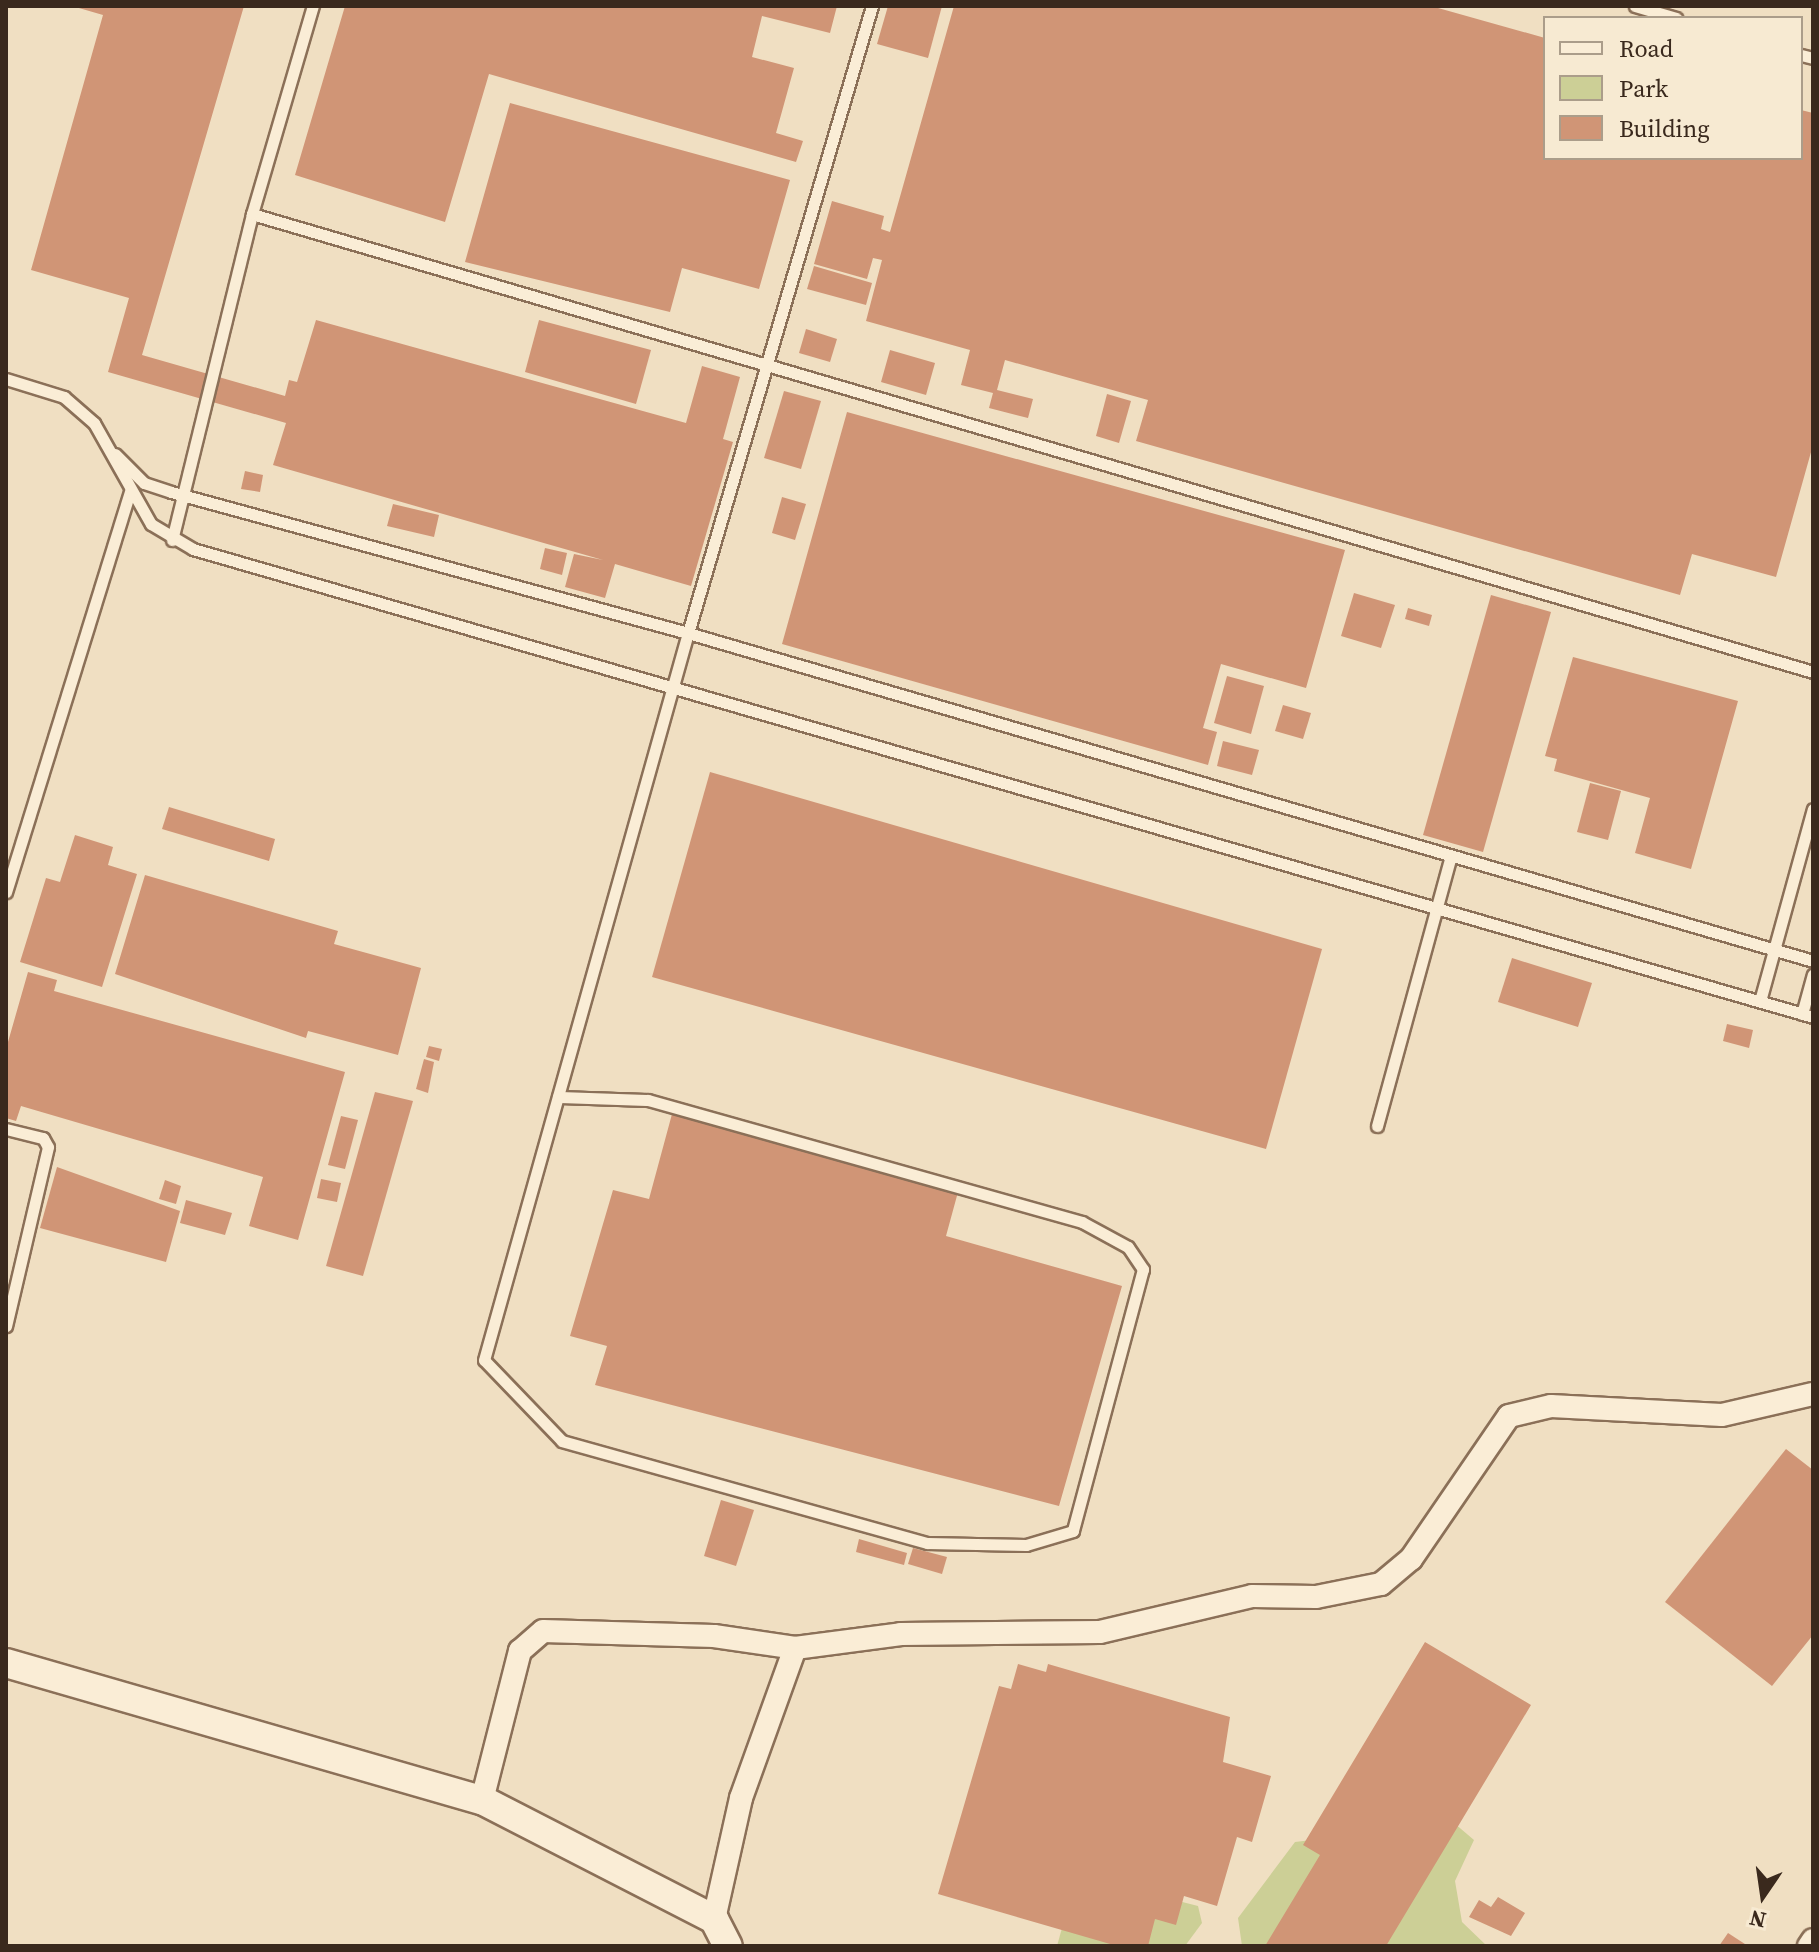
<!DOCTYPE html>
<style>
body{margin:0}
#map{position:relative;width:1819px;height:1952px;overflow:hidden;background:#f0dfc2;font-family:"Source Serif 4",serif}
div>[style]{position:absolute}
.green>*{inset:0;background:#cccf96}
.building>*{inset:0;background:#d09576}
.roads{filter:drop-shadow(2px 0 #8b7058) drop-shadow(-2px 0 #8b7058) drop-shadow(0 2px #8b7058) drop-shadow(0 -2px #8b7058)}
.service>*{height:11px;margin:-5.5px;padding:0 5.5px;transform-origin:5.5px;border-radius:5.5px;background:#faedd6}
.minor>*{height:22px;margin:-11px;padding:0 11px;transform-origin:11px;border-radius:11px;background:#faedd6}
.tertiary>*{height:28px;margin:-14px;padding:0 14px;transform-origin:14px;border-radius:14px;background:#faedd6}
span{translate:-50% -50%;white-space:nowrap;text-align:center;line-height:1.15;-webkit-text-stroke:8px #f7ead2;paint-order:stroke}
.frame{position:absolute;inset:0;border:8px solid #3a291d;pointer-events:none}
.legend{position:absolute;left:1543px;top:16px;width:260px;height:144px;box-sizing:border-box;background:#f7ead2;border:2px solid #ab9d8a;margin:0;padding:10px 14px;list-style:none;font-size:24px;color:#3a291d}
.legend li{display:flex;align-items:center;gap:16px;height:40px}
.legend b{width:40px;border:2px solid #ab9d8a}
.north{position:absolute;left:1723px;top:1856px;width:80px;height:80px;-webkit-text-stroke:6px #f7ead2;paint-order:stroke;rotate:193deg;font-size:22px;font-weight:700;line-height:32px;text-align:center;color:#3a291d}
.north::after{content:'';display:block;margin:auto;width:28px;height:36px;background:#3a291d;clip-path:polygon(50% 0,100% 100%,50% 72%,0 100%)}
</style>
<div id="map">
<div class="green">
<div style="clip-path:polygon(1454px 1823px,1474px 1840px,1455px 1881px,1462px 1922px,1487px 1946px,1242px 1946px,1238px 1918px,1295px 1842px)"></div>
<div style="clip-path:polygon(1151px 1894px,1198px 1906px,1202px 1923px,1185px 1946px,1057px 1946px,1067px 1910px)"></div>
</div>
<div class="building">
<div style="clip-path:polygon(72px 6px,244px 6px,142px 355px,285px 396px,289px 380px,297px 382px,316px 320px,686px 423px,702px 366px,740px 377px,723px 439px,733px 442px,691px 586px,615px 564px,605px 598px,565px 587px,574px 554px,603px 560px,273px 465px,286px 423px,108px 372px,129px 298px,31px 270px,103px 15px)"></div>
<div style="clip-path:polygon(345px 6px,837px 6px,830px 33px,762px 16px,752px 57px,794px 68px,776px 133px,803px 141px,796px 162px,489px 74px,445px 222px,295px 175px)"></div>
<div style="clip-path:polygon(888px 6px,942px 6px,928px 58px,877px 44px)"></div>
<div style="clip-path:polygon(954px 6px,1431px 6px,1545px 38px,1545px 158px,1801px 158px,1801px 110px,1813px 113px,1813px 445px,1776px 577px,1692px 554px,1680px 595px,1136px 441px,1148px 400px,1005px 360px,997px 390px,1033px 399px,1028px 418px,989px 408px,993px 393px,961px 385px,970px 350px,866px 321px,882px 260px,873px 258px,867px 279px,814px 264px,832px 201px,884px 216px,881px 229px,890px 232px)"></div>
<div style="clip-path:polygon(510px 103px,790px 180px,759px 289px,682px 268px,670px 312px,465px 262px)"></div>
<div style="clip-path:polygon(814px 266px,872px 283px,866px 305px,807px 289px)"></div>
<div style="clip-path:polygon(539px 320px,651px 350px,636px 404px,525px 372px)"></div>
<div style="clip-path:polygon(806px 329px,837px 339px,830px 362px,799px 353px)"></div>
<div style="clip-path:polygon(890px 350px,935px 363px,926px 395px,881px 382px)"></div>
<div style="clip-path:polygon(784px 391px,821px 401px,801px 469px,764px 458px)"></div>
<div style="clip-path:polygon(1107px 394px,1131px 401px,1119px 443px,1096px 436px)"></div>
<div style="clip-path:polygon(847px 412px,1345px 550px,1306px 688px,1221px 664px,1203px 728px,1217px 732px,1208px 765px,782px 644px)"></div>
<div style="clip-path:polygon(245px 471px,263px 475px,260px 492px,241px 489px)"></div>
<div style="clip-path:polygon(782px 497px,806px 504px,795px 540px,772px 533px)"></div>
<div style="clip-path:polygon(393px 504px,439px 515px,434px 537px,387px 526px)"></div>
<div style="clip-path:polygon(545px 548px,567px 553px,562px 575px,540px 569px)"></div>
<div style="clip-path:polygon(1354px 593px,1395px 605px,1381px 648px,1341px 636px)"></div>
<div style="clip-path:polygon(1491px 595px,1551px 612px,1483px 852px,1423px 835px)"></div>
<div style="clip-path:polygon(1408px 608px,1432px 615px,1429px 626px,1405px 619px)"></div>
<div style="clip-path:polygon(1573px 657px,1738px 701px,1691px 869px,1635px 853px,1650px 798px,1554px 771px,1557px 759px,1545px 756px)"></div>
<div style="clip-path:polygon(1227px 676px,1264px 686px,1251px 734px,1214px 723px)"></div>
<div style="clip-path:polygon(1283px 705px,1311px 713px,1303px 739px,1275px 731px)"></div>
<div style="clip-path:polygon(1223px 741px,1259px 750px,1252px 775px,1217px 766px)"></div>
<div style="clip-path:polygon(710px 772px,1322px 949px,1266px 1149px,652px 977px)"></div>
<div style="clip-path:polygon(1590px 783px,1621px 791px,1608px 840px,1577px 832px)"></div>
<div style="clip-path:polygon(169px 807px,275px 839px,269px 861px,162px 829px)"></div>
<div style="clip-path:polygon(75px 835px,113px 847px,108px 865px,137px 874px,102px 987px,20px 962px,46px 878px,60px 882px)"></div>
<div style="clip-path:polygon(145px 875px,338px 931px,334px 944px,421px 968px,398px 1055px,308px 1031px,306px 1038px,115px 974px)"></div>
<div style="clip-path:polygon(1512px 958px,1592px 983px,1578px 1027px,1498px 1002px)"></div>
<div style="clip-path:polygon(28px 972px,57px 980px,54px 991px,345px 1072px,298px 1240px,249px 1226px,263px 1177px,21px 1106px,16px 1121px,6px 1118px,6px 1049px)"></div>
<div style="clip-path:polygon(1727px 1024px,1753px 1030px,1749px 1048px,1723px 1041px)"></div>
<div style="clip-path:polygon(429px 1046px,442px 1049px,439px 1061px,426px 1057px)"></div>
<div style="clip-path:polygon(424px 1059px,434px 1062px,428px 1093px,416px 1089px)"></div>
<div style="clip-path:polygon(375px 1092px,413px 1101px,363px 1276px,326px 1266px)"></div>
<div style="clip-path:polygon(672px 1114px,958px 1192px,946px 1236px,1122px 1286px,1059px 1506px,595px 1385px,607px 1346px,570px 1336px,613px 1190px,649px 1199px)"></div>
<div style="clip-path:polygon(341px 1116px,358px 1120px,345px 1169px,328px 1165px)"></div>
<div style="clip-path:polygon(57px 1167px,180px 1211px,166px 1262px,40px 1228px)"></div>
<div style="clip-path:polygon(321px 1179px,341px 1183px,337px 1202px,317px 1198px)"></div>
<div style="clip-path:polygon(165px 1180px,181px 1186px,176px 1204px,159px 1199px)"></div>
<div style="clip-path:polygon(186px 1200px,232px 1213px,225px 1235px,180px 1223px)"></div>
<div style="clip-path:polygon(1786px 1449px,1813px 1470px,1813px 1635px,1772px 1686px,1665px 1602px)"></div>
<div style="clip-path:polygon(721px 1500px,754px 1510px,736px 1566px,704px 1556px)"></div>
<div style="clip-path:polygon(859px 1539px,907px 1553px,904px 1565px,856px 1552px)"></div>
<div style="clip-path:polygon(913px 1548px,947px 1557px,942px 1574px,908px 1564px)"></div>
<div style="clip-path:polygon(1425px 1642px,1531px 1705px,1386px 1946px,1265px 1946px,1320px 1855px,1303px 1845px)"></div>
<div style="clip-path:polygon(1018px 1664px,1046px 1672px,1048px 1664px,1230px 1717px,1223px 1762px,1271px 1776px,1252px 1842px,1237px 1837px,1217px 1906px,1184px 1896px,1176px 1925px,1155px 1919px,1148px 1946px,1117px 1946px,938px 1894px,999px 1686px,1011px 1689px)"></div>
<div style="clip-path:polygon(1498px 1897px,1525px 1913px,1511px 1936px,1469px 1917px,1479px 1900px,1491px 1907px)"></div>
<div style="clip-path:polygon(1728px 1933px,1748px 1946px,1719px 1946px)"></div>
</div>
<div class="roads">
<div class="service">
<div style="left:1635px;top:6px;width:43px;rotate:16.3deg"></div>
<div style="left:1801px;top:55px;width:12px;rotate:14deg"></div>
<div style="left:252px;top:214px;width:1627px;rotate:16.35deg"></div>
<div style="left:6px;top:379px;width:61px;rotate:17.2deg"></div>
<div style="left:64px;top:397px;width:40px;rotate:41deg"></div>
<div style="left:94px;top:423px;width:116px;rotate:60.6deg"></div>
<div style="left:151px;top:524px;width:49px;rotate:30.8deg"></div>
<div style="left:193px;top:549px;width:1686px;rotate:16.11deg"></div>
<div style="left:115px;top:454px;width:41px;rotate:45deg"></div>
<div style="left:144px;top:483px;width:28px;rotate:18deg"></div>
<div style="left:171px;top:492px;width:536px;rotate:15.26deg"></div>
<div style="left:688px;top:633px;width:1172px;rotate:16.25deg"></div>
<div style="left:172px;top:540px;width:336px;rotate:-76.2deg"></div>
<div style="left:252px;top:214px;width:217px;rotate:-73.7deg"></div>
<div style="left:6px;top:892px;width:420px;rotate:-72.8deg"></div>
<div style="left:1760px;top:1001px;width:199px;rotate:-74.6deg"></div>
<div style="left:1802px;top:1014px;width:41px;rotate:-74.6deg"></div>
<div style="left:558px;top:1097px;width:90px;rotate:1.9deg"></div>
<div style="left:648px;top:1100px;width:451px;rotate:15.7deg"></div>
<div style="left:1082px;top:1222px;width:52px;rotate:28.5deg"></div>
<div style="left:1128px;top:1247px;width:27px;rotate:56deg"></div>
<div style="left:1143px;top:1269px;width:271px;rotate:105deg"></div>
<div style="left:1073px;top:1531px;width:49px;rotate:163.4deg"></div>
<div style="left:1026px;top:1545px;width:99px;rotate:-178.8deg"></div>
<div style="left:927px;top:1543px;width:379px;rotate:-164.4deg"></div>
<div style="left:562px;top:1441px;width:112px;rotate:-133.9deg"></div>
<div style="left:484px;top:1360px;width:755px;rotate:-74.33deg"></div>
<div style="left:688px;top:633px;width:653px;rotate:-73.65deg"></div>
<div style="left:1377px;top:1126px;width:280px;rotate:-74.7deg"></div>
<div style="left:6px;top:1129px;width:38px;rotate:14deg"></div>
<div style="left:43px;top:1138px;width:10px;rotate:61deg"></div>
<div style="left:48px;top:1147px;width:184px;rotate:103.2deg"></div>
</div>
<div class="minor">
<div style="left:482px;top:1800px;width:154px;rotate:-75.7deg"></div>
<div style="left:520px;top:1651px;width:30px;rotate:-41deg"></div>
<div style="left:543px;top:1631px;width:171px;rotate:1.7deg"></div>
<div style="left:714px;top:1636px;width:82px;rotate:8.4deg"></div>
<div style="left:795px;top:1648px;width:107px;rotate:-7.5deg"></div>
<div style="left:901px;top:1634px;width:199px;rotate:-0.6deg"></div>
<div style="left:1100px;top:1632px;width:156px;rotate:-13.3deg"></div>
<div style="left:1252px;top:1596px;width:64px;rotate:0.9deg"></div>
<div style="left:1316px;top:1597px;width:66px;rotate:-11.3deg"></div>
<div style="left:1381px;top:1584px;width:39px;rotate:-40deg"></div>
<div style="left:1411px;top:1559px;width:173px;rotate:-55.6deg"></div>
<div style="left:1509px;top:1416px;width:43px;rotate:-13.4deg"></div>
<div style="left:1551px;top:1406px;width:171px;rotate:3deg"></div>
<div style="left:1722px;top:1415px;width:93px;rotate:-13deg"></div>
<div style="left:714px;top:1919px;width:124px;rotate:-77.4deg"></div>
<div style="left:741px;top:1798px;width:159px;rotate:-70.2deg"></div>
<div style="left:1809px;top:1946px;width:7px;rotate:-56deg"></div>
</div>
<div class="tertiary">
<div style="left:6px;top:1663px;width:495px;rotate:16.1deg"></div>
<div style="left:482px;top:1800px;width:261px;rotate:27.2deg"></div>
<div style="left:714px;top:1919px;width:30px;rotate:63deg"></div>
</div>
</div>
<div class="frame"></div>
<ul class="legend">
<li><b style="height:10px;background:#faedd6"></b>Road</li>
<li><b style="height:22px;background:#cccf96"></b>Park</li>
<li><b style="height:22px;background:#d09576"></b>Building</li>
</ul>
<div class="north">N</div>
</div>
